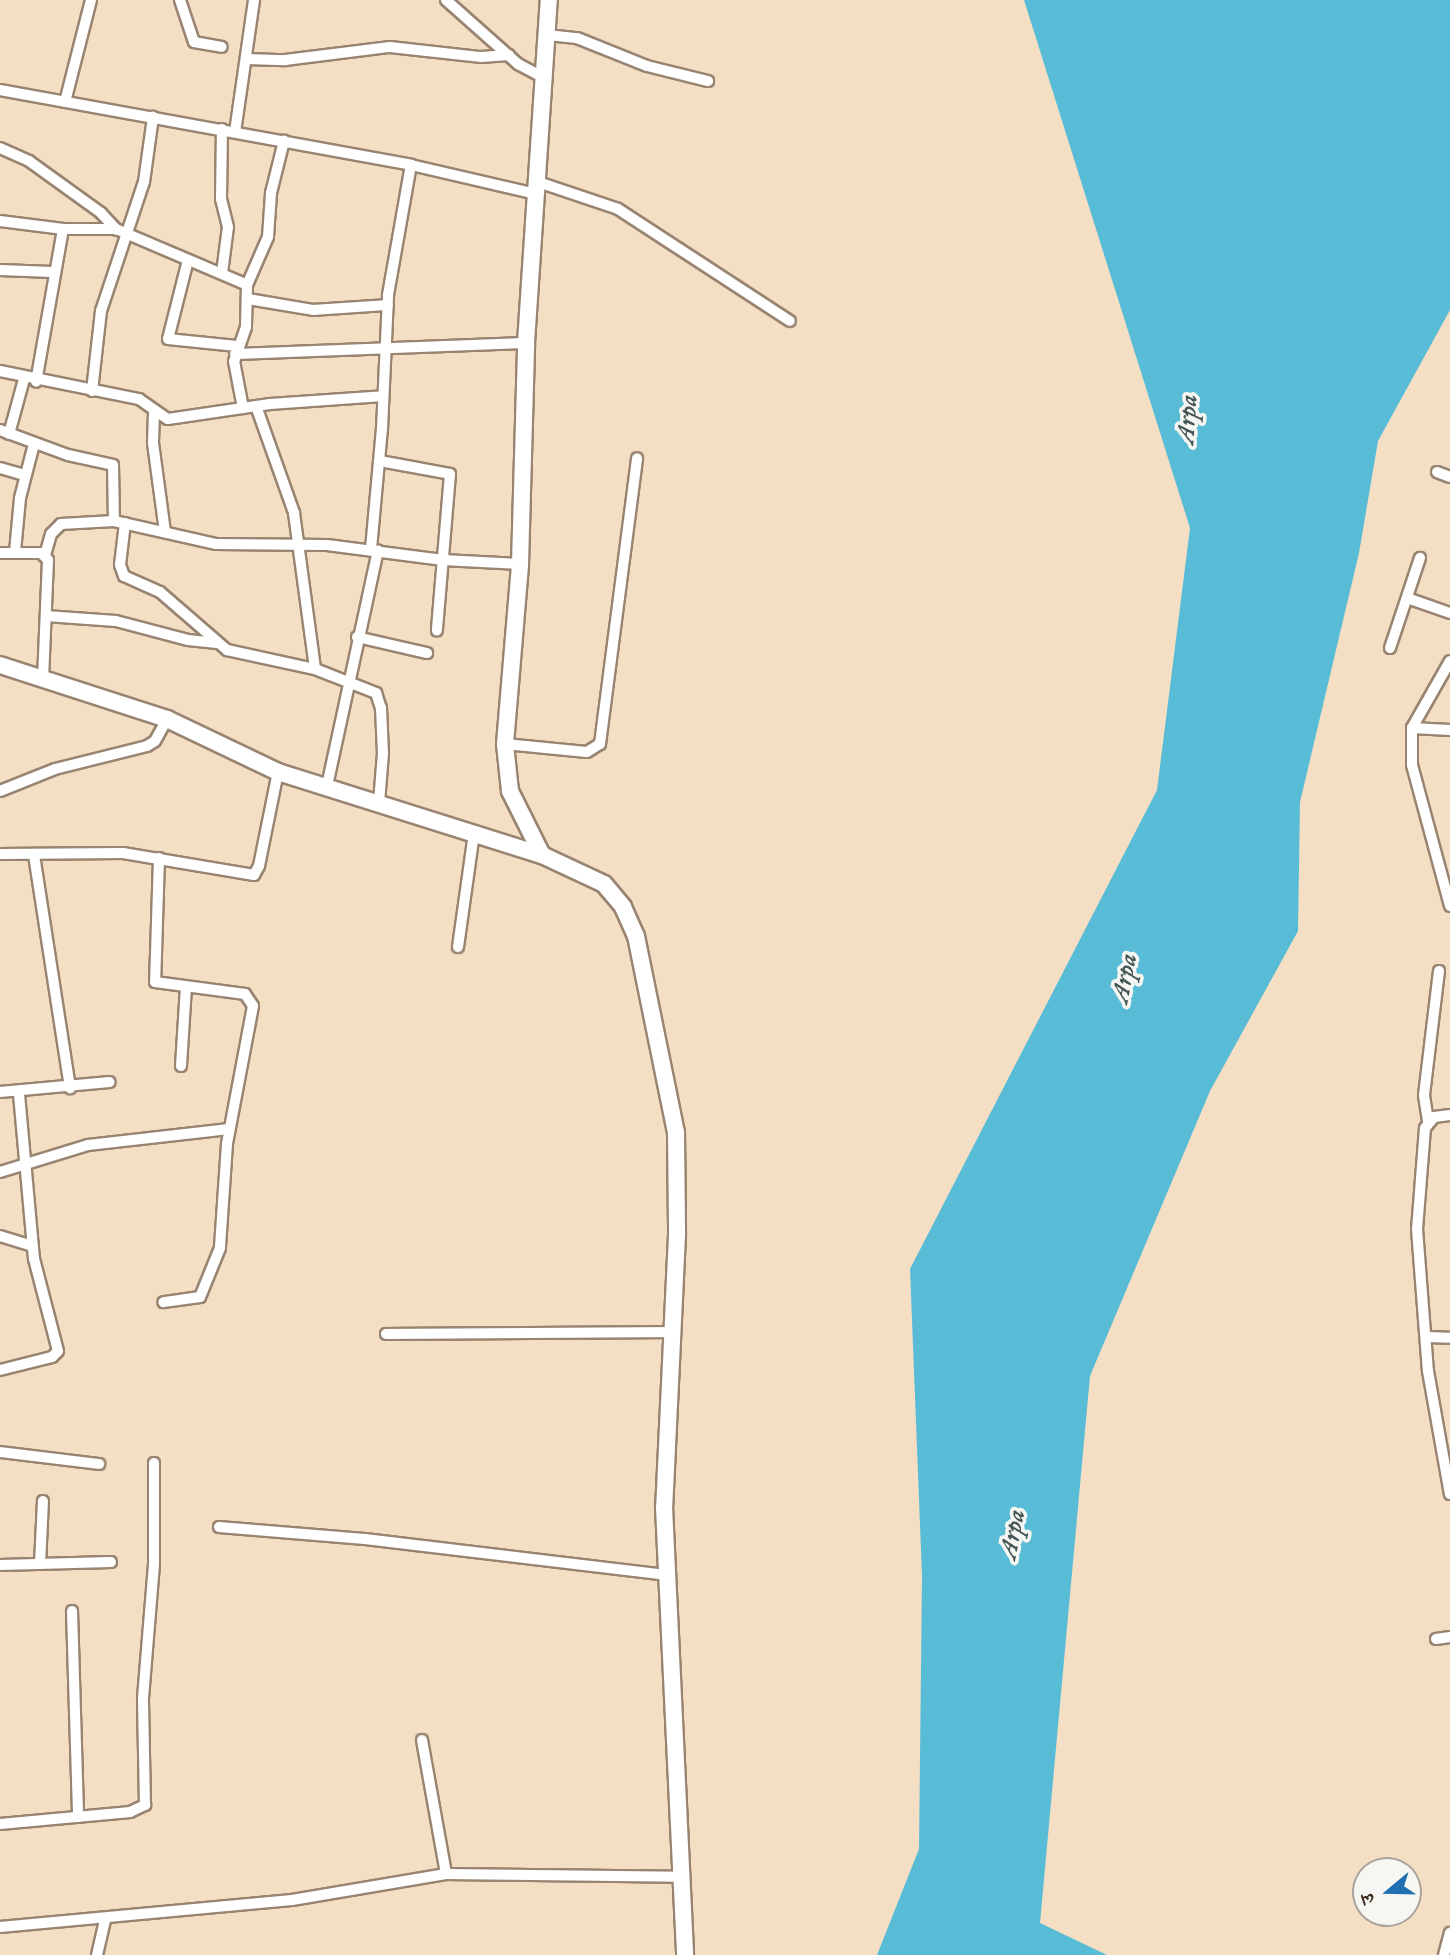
<!DOCTYPE html>
<meta charset="utf-8">
<style>
body{margin:0}
#map{position:relative;width:1450px;height:1955px;overflow:hidden;background:#f4dec4;font-family:"IM FELL DW Pica","Noto Serif Devanagari",serif}
div>[style]{position:absolute}
.water>*{inset:0;background:#59bcd7}
.roads{filter:drop-shadow(2px 0 #988471) drop-shadow(-2px 0 #988471) drop-shadow(0 2px #988471) drop-shadow(0 -2px #988471)}
.street>*{height:10px;margin:-5px;padding:0 5px;transform-origin:5px;border-radius:5px;background:#fff}
.secondary>*{height:16px;margin:-8px;padding:0 8px;transform-origin:8px;border-radius:8px;background:#fff}
span{translate:-50% -50%;white-space:nowrap;text-align:center;line-height:1.15;-webkit-text-stroke:7px #f6f6f2;paint-order:stroke}
.water-label{font-size:26px;color:#445656;font-style:italic}
.north{position:absolute;left:1352px;top:1857px;width:70px;height:70px;box-sizing:border-box;background:#f6f6f2;border:2px solid #aba49d;border-radius:50%;rotate:251deg;font-size:19px;font-weight:700;line-height:28px;text-align:center;color:#3b2a1e}
.north::after{content:'';display:block;margin:auto;width:24px;height:32px;background:#1f6fb2;clip-path:polygon(50% 0,100% 100%,50% 72%,0 100%)}
</style>
<div id="map">
<div class="water">
<div style="clip-path:polygon(1024px 0,1450px 0,1450px 310px,1378px 441px,1359px 553px,1300px 802px,1298px 931px,1210px 1091px,1090px 1376px,1040px 1923px,1107px 1955px,877px 1955px,919px 1849px,922px 1576px,910px 1269px,1157px 790px,1190px 528px)"></div>
</div>
<div class="roads">
<div class="street">
<div style="left:180px;top:0;width:44px;rotate:71.6deg"></div>
<div style="left:194px;top:42px;width:28px;rotate:10deg"></div>
<div style="left:446px;top:0;width:96px;rotate:41.6deg"></div>
<div style="left:518px;top:64px;width:32px;rotate:28deg"></div>
<div style="left:547px;top:35px;width:30px;rotate:6deg"></div>
<div style="left:577px;top:38px;width:75px;rotate:21.8deg"></div>
<div style="left:647px;top:66px;width:63px;rotate:13.8deg"></div>
<div style="left:247px;top:59px;width:38px;rotate:2deg"></div>
<div style="left:285px;top:60px;width:106px;rotate:-7.1deg"></div>
<div style="left:390px;top:47px;width:92px;rotate:6.3deg"></div>
<div style="left:481px;top:57px;width:28px;rotate:-4deg"></div>
<div style="left:0;top:90px;width:418px;rotate:10.3deg"></div>
<div style="left:411px;top:165px;width:129px;rotate:13deg"></div>
<div style="left:65px;top:102px;width:105px;rotate:-75.7deg"></div>
<div style="left:235px;top:132px;width:133px;rotate:-81.8deg"></div>
<div style="left:0;top:148px;width:32px;rotate:24deg"></div>
<div style="left:29px;top:161px;width:89px;rotate:35.8deg"></div>
<div style="left:101px;top:213px;width:23px;rotate:47deg"></div>
<div style="left:538px;top:182px;width:84px;rotate:18.6deg"></div>
<div style="left:618px;top:209px;width:205px;rotate:33.1deg"></div>
<div style="left:0;top:221px;width:64px;rotate:7.2deg"></div>
<div style="left:63px;top:229px;width:155px;rotate:100deg"></div>
<div style="left:63px;top:229px;width:53px"></div>
<div style="left:116px;top:229px;width:142px;rotate:23.1deg"></div>
<div style="left:247px;top:285px;width:42px;rotate:91.4deg"></div>
<div style="left:246px;top:327px;width:36px;rotate:109deg"></div>
<div style="left:234px;top:361px;width:48px;rotate:79.2deg"></div>
<div style="left:188px;top:260px;width:81px;rotate:104.2deg"></div>
<div style="left:168px;top:339px;width:69px;rotate:5.8deg"></div>
<div style="left:0;top:270px;width:52px;rotate:2.2deg"></div>
<div style="left:222px;top:273px;width:46px;rotate:-82.6deg"></div>
<div style="left:228px;top:227px;width:29px;rotate:-104deg"></div>
<div style="left:221px;top:199px;width:70px;rotate:-89.2deg"></div>
<div style="left:247px;top:285px;width:52px;rotate:-66.4deg"></div>
<div style="left:268px;top:237px;width:44px;rotate:-86.1deg"></div>
<div style="left:271px;top:193px;width:54px;rotate:-76deg"></div>
<div style="left:248px;top:299px;width:67px;rotate:9.5deg"></div>
<div style="left:314px;top:310px;width:74px;rotate:-3.9deg"></div>
<div style="left:235px;top:354px;width:291px;rotate:-2.2deg"></div>
<div style="left:0;top:371px;width:142px;rotate:11.4deg"></div>
<div style="left:139px;top:399px;width:35px;rotate:35deg"></div>
<div style="left:168px;top:419px;width:103px;rotate:-8.4deg"></div>
<div style="left:270px;top:404px;width:113px;rotate:-4deg"></div>
<div style="left:92px;top:391px;width:81px;rotate:-83.6deg"></div>
<div style="left:101px;top:311px;width:136px;rotate:-71.6deg"></div>
<div style="left:144px;top:182px;width:66px;rotate:-82.1deg"></div>
<div style="left:256px;top:406px;width:114px;rotate:70.4deg"></div>
<div style="left:294px;top:513px;width:157px;rotate:82.3deg"></div>
<div style="left:154px;top:413px;width:30px;rotate:92deg"></div>
<div style="left:153px;top:443px;width:90px;rotate:82.3deg"></div>
<div style="left:0;top:430px;width:72px;rotate:20.2deg"></div>
<div style="left:68px;top:455px;width:46px;rotate:12.5deg"></div>
<div style="left:113px;top:465px;width:56px;rotate:89deg"></div>
<div style="left:9px;top:434px;width:57px;rotate:-74.7deg"></div>
<div style="left:380px;top:461px;width:71px;rotate:10.5deg"></div>
<div style="left:450px;top:474px;width:157px;rotate:94.8deg"></div>
<div style="left:0;top:468px;width:25px;rotate:16deg"></div>
<div style="left:1437px;top:472px;width:14px;rotate:21deg"></div>
<div style="left:125px;top:523px;width:42px;rotate:96.8deg"></div>
<div style="left:120px;top:565px;width:12px;rotate:70deg"></div>
<div style="left:124px;top:576px;width:39px;rotate:24deg"></div>
<div style="left:160px;top:592px;width:89px;rotate:40.9deg"></div>
<div style="left:227px;top:650px;width:90px;rotate:12.2deg"></div>
<div style="left:315px;top:669px;width:66px;rotate:21.5deg"></div>
<div style="left:376px;top:693px;width:16px;rotate:72deg"></div>
<div style="left:381px;top:708px;width:45px;rotate:87.5deg"></div>
<div style="left:383px;top:753px;width:50px;rotate:94.6deg"></div>
<div style="left:371px;top:549px;width:121px;rotate:-84.8deg"></div>
<div style="left:382px;top:429px;width:134px;rotate:-87.4deg"></div>
<div style="left:388px;top:295px;width:132px;rotate:-80deg"></div>
<div style="left:15px;top:552px;width:54px;rotate:-84.7deg"></div>
<div style="left:20px;top:498px;width:56px;rotate:-75.5deg"></div>
<div style="left:0;top:553px;width:41px"></div>
<div style="left:41px;top:553px;width:10px;rotate:45deg"></div>
<div style="left:48px;top:560px;width:119px;rotate:92.4deg"></div>
<div style="left:45px;top:555px;width:22px;rotate:-74deg"></div>
<div style="left:51px;top:534px;width:14px;rotate:-45deg"></div>
<div style="left:61px;top:524px;width:53px;rotate:-3.2deg"></div>
<div style="left:114px;top:521px;width:105px;rotate:12.7deg"></div>
<div style="left:216px;top:544px;width:111px;rotate:0.5deg"></div>
<div style="left:327px;top:545px;width:117px;rotate:7.4deg"></div>
<div style="left:443px;top:560px;width:77px;rotate:3deg"></div>
<div style="left:1410px;top:599px;width:42px;rotate:19.3deg"></div>
<div style="left:46px;top:616px;width:70px;rotate:4.1deg"></div>
<div style="left:116px;top:621px;width:74px;rotate:14.8deg"></div>
<div style="left:188px;top:640px;width:29px;rotate:6deg"></div>
<div style="left:357px;top:637px;width:72px;rotate:12.9deg"></div>
<div style="left:1390px;top:648px;width:95px;rotate:-71.6deg"></div>
<div style="left:1450px;top:661px;width:77px;rotate:119.6deg"></div>
<div style="left:1412px;top:728px;width:37px;rotate:90deg"></div>
<div style="left:1412px;top:765px;width:146px;rotate:74.9deg"></div>
<div style="left:1412px;top:728px;width:38px;rotate:3deg"></div>
<div style="left:505px;top:744px;width:82px;rotate:5.6deg"></div>
<div style="left:587px;top:752px;width:15px;rotate:-32deg"></div>
<div style="left:600px;top:744px;width:288px;rotate:-82.6deg"></div>
<div style="left:327px;top:786px;width:241px;rotate:-77.8deg"></div>
<div style="left:0;top:791px;width:59px;rotate:-21.8deg"></div>
<div style="left:55px;top:769px;width:95px;rotate:-14deg"></div>
<div style="left:147px;top:746px;width:9px;rotate:-32deg"></div>
<div style="left:155px;top:741px;width:25px;rotate:-61deg"></div>
<div style="left:0;top:854px;width:123px;rotate:-0.5deg"></div>
<div style="left:123px;top:853px;width:133px;rotate:9.5deg"></div>
<div style="left:254px;top:875px;width:10px;rotate:-61deg"></div>
<div style="left:259px;top:866px;width:96px;rotate:-78.6deg"></div>
<div style="left:34px;top:855px;width:236px;rotate:81.2deg"></div>
<div style="left:159px;top:858px;width:124px;rotate:91.8deg"></div>
<div style="left:155px;top:982px;width:91px;rotate:7.6deg"></div>
<div style="left:245px;top:994px;width:14px;rotate:56deg"></div>
<div style="left:253px;top:1006px;width:140px;rotate:100.7deg"></div>
<div style="left:227px;top:1144px;width:104px;rotate:93.9deg"></div>
<div style="left:220px;top:1248px;width:53px;rotate:112.2deg"></div>
<div style="left:200px;top:1297px;width:37px;rotate:172deg"></div>
<div style="left:458px;top:947px;width:115px;rotate:-82deg"></div>
<div style="left:181px;top:1066px;width:79px;rotate:-86.4deg"></div>
<div style="left:0;top:1092px;width:110px;rotate:-5.2deg"></div>
<div style="left:1450px;top:1115px;width:16px;rotate:173deg"></div>
<div style="left:1434px;top:1117px;width:14px;rotate:129deg"></div>
<div style="left:1425px;top:1128px;width:101px;rotate:94.5deg"></div>
<div style="left:1417px;top:1229px;width:142px;rotate:85.6deg"></div>
<div style="left:1428px;top:1371px;width:125px;rotate:79.9deg"></div>
<div style="left:1428px;top:1121px;width:26px;rotate:-99deg"></div>
<div style="left:1424px;top:1095px;width:125px;rotate:-83.1deg"></div>
<div style="left:0;top:1172px;width:92px;rotate:-17.1deg"></div>
<div style="left:88px;top:1145px;width:142px;rotate:-6.5deg"></div>
<div style="left:0;top:1236px;width:34px;rotate:17deg"></div>
<div style="left:386px;top:1334px;width:287px;rotate:-0.4deg"></div>
<div style="left:1426px;top:1337px;width:24px;rotate:2deg"></div>
<div style="left:0;top:1370px;width:54px;rotate:-14deg"></div>
<div style="left:52px;top:1357px;width:8px;rotate:-45deg"></div>
<div style="left:58px;top:1351px;width:95px;rotate:-104.6deg"></div>
<div style="left:34px;top:1259px;width:167px;rotate:-95.2deg"></div>
<div style="left:0;top:1452px;width:100px;rotate:6.9deg"></div>
<div style="left:219px;top:1527px;width:146px;rotate:4.7deg"></div>
<div style="left:365px;top:1539px;width:303px;rotate:6.8deg"></div>
<div style="left:40px;top:1564px;width:63px;rotate:-87.3deg"></div>
<div style="left:0;top:1565px;width:111px;rotate:-1.5deg"></div>
<div style="left:72px;top:1611px;width:206px;rotate:88.3deg"></div>
<div style="left:1436px;top:1639px;width:14px;rotate:-8deg"></div>
<div style="left:422px;top:1740px;width:136px;rotate:79.8deg"></div>
<div style="left:0;top:1824px;width:131px;rotate:-5.3deg"></div>
<div style="left:130px;top:1812px;width:17px;rotate:-25deg"></div>
<div style="left:145px;top:1805px;width:107px;rotate:-91.1deg"></div>
<div style="left:143px;top:1698px;width:135px;rotate:-85.3deg"></div>
<div style="left:154px;top:1563px;width:100px;rotate:-90deg"></div>
<div style="left:0;top:1927px;width:293px;rotate:-5.3deg"></div>
<div style="left:292px;top:1900px;width:156px;rotate:-9.6deg"></div>
<div style="left:446px;top:1874px;width:234px;rotate:0.7deg"></div>
<div style="left:97px;top:1955px;width:36px;rotate:-77deg"></div>
<div style="left:1444px;top:1955px;width:23px;rotate:-75deg"></div>
</div>
<div class="secondary">
<div style="left:0;top:665px;width:176px;rotate:17.9deg"></div>
<div style="left:167px;top:719px;width:123px;rotate:25.5deg"></div>
<div style="left:278px;top:772px;width:277px;rotate:17.5deg"></div>
<div style="left:542px;top:855px;width:68px;rotate:25.1deg"></div>
<div style="left:604px;top:884px;width:30px;rotate:50deg"></div>
<div style="left:623px;top:907px;width:32px;rotate:66deg"></div>
<div style="left:636px;top:936px;width:200px;rotate:78.5deg"></div>
<div style="left:676px;top:1132px;width:103px;rotate:89.4deg"></div>
<div style="left:677px;top:1235px;width:272px;rotate:92.7deg"></div>
<div style="left:664px;top:1507px;width:448px;rotate:87.3deg"></div>
<div style="left:542px;top:855px;width:72px;rotate:-116.6deg"></div>
<div style="left:510px;top:791px;width:47px;rotate:-96.1deg"></div>
<div style="left:505px;top:744px;width:181px;rotate:-85.2deg"></div>
<div style="left:520px;top:564px;width:221px;rotate:-88.4deg"></div>
<div style="left:526px;top:343px;width:344px;rotate:-86.2deg"></div>
</div>
</div>
<div class="water-label">
<span style="left:1188px;top:419px;rotate:-86deg">Arpa</span>
<span style="left:1125px;top:978px;rotate:-79deg">Arpa</span>
<span style="left:1013px;top:1534px;rotate:-79deg">Arpa</span>
</div>
<div class="north">उ</div>
</div>
